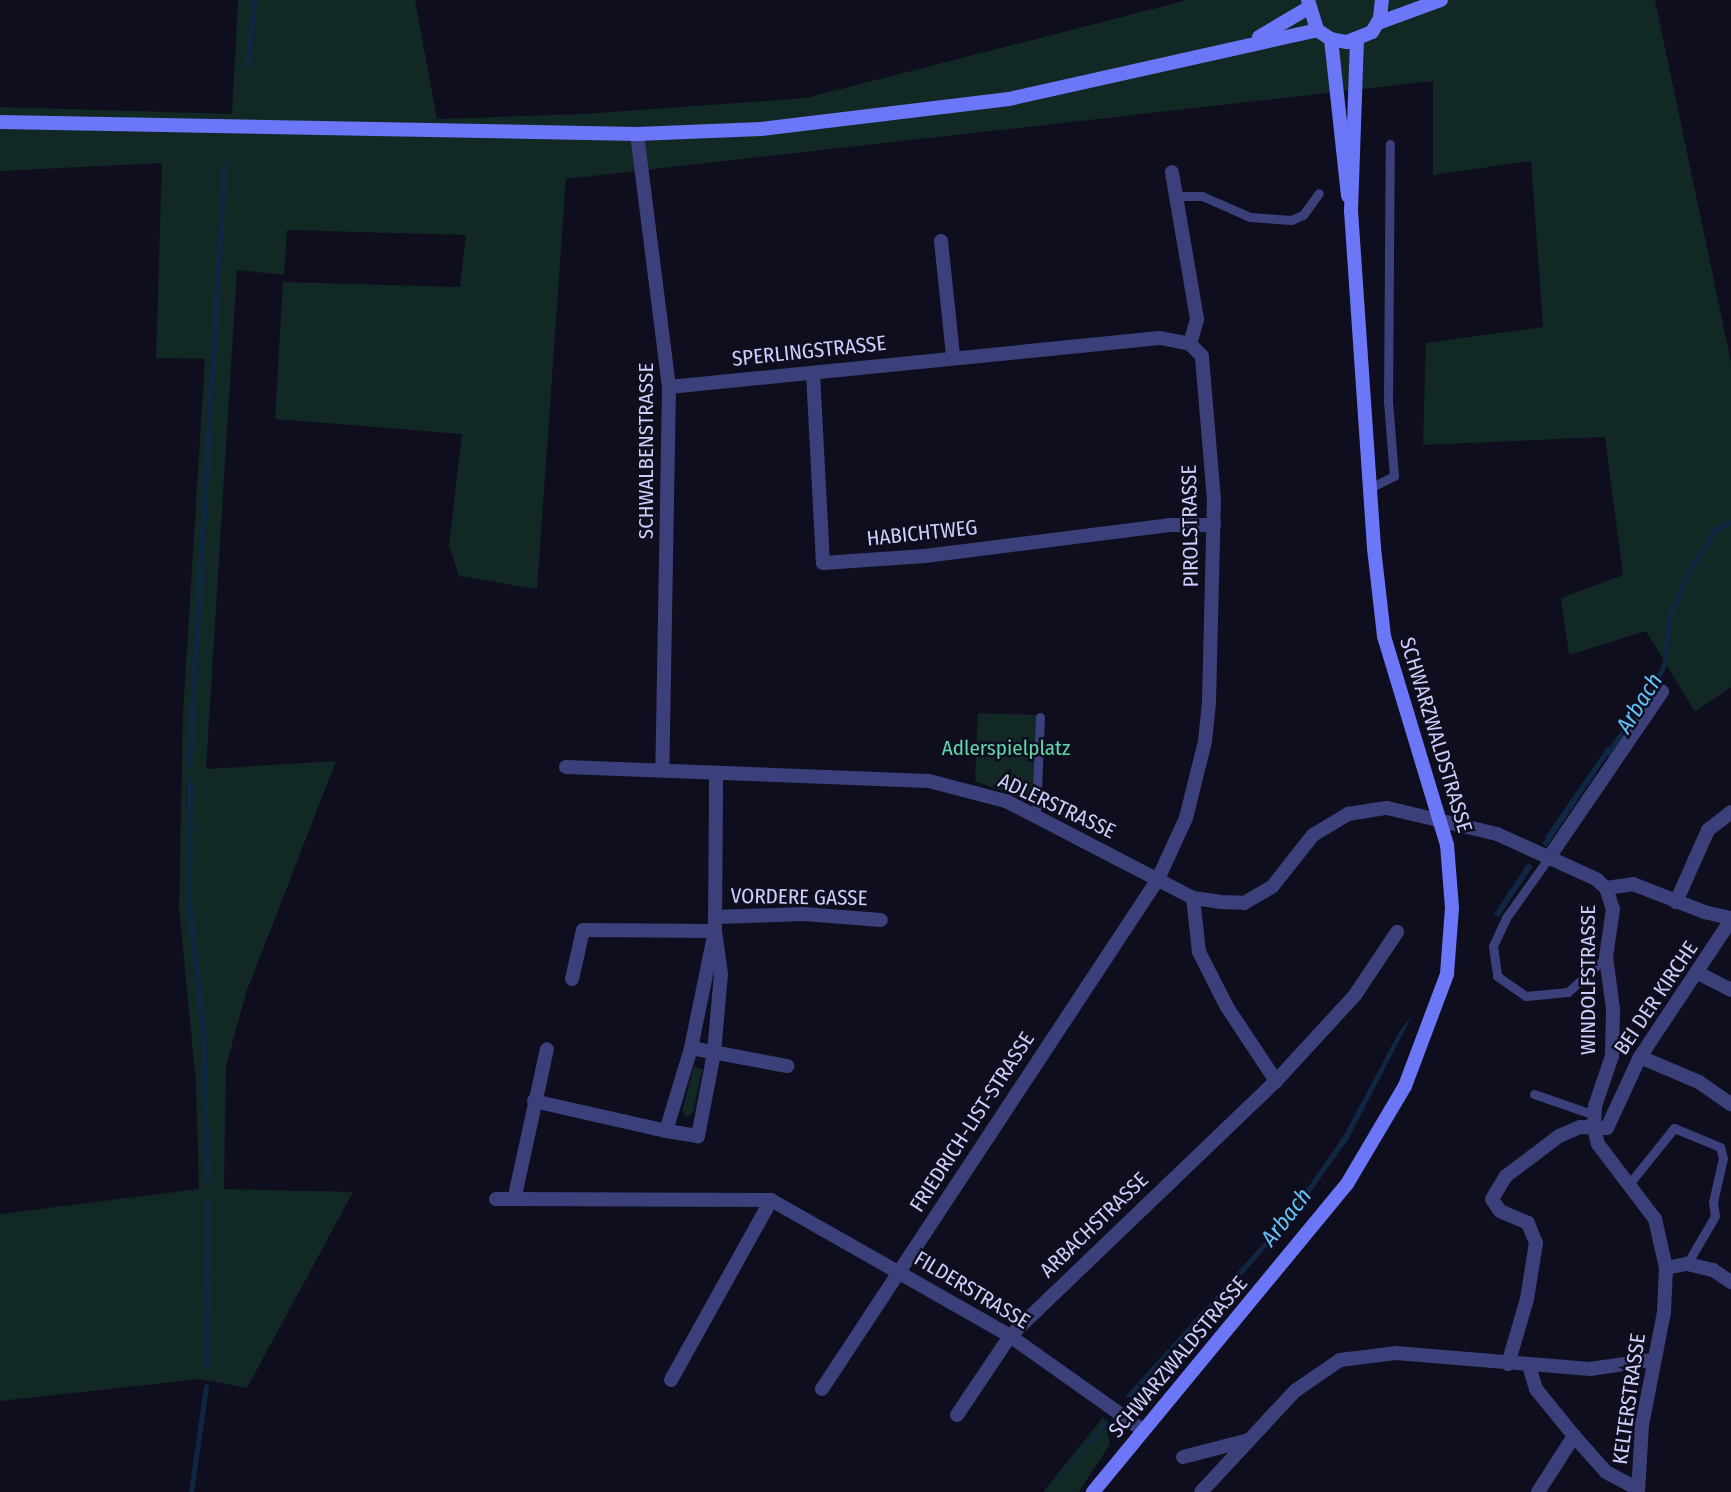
<!DOCTYPE html>
<style>
body{margin:0}
#map{position:relative;width:1731px;height:1492px;overflow:hidden;background:#0f0e1f;font-family:"Fira Sans Condensed",sans-serif}
div>[style]{position:absolute}
.green>*{inset:0;background:#112825}
.water>*{inset:0;background:#0f2742}
.stream>*{height:5px;margin:-2.5px;padding:0 2.5px;transform-origin:2.5px;border-radius:2.5px;background:#0f2742}
.lane>*{height:9px;margin:-4.5px;padding:0 4.5px;transform-origin:4.5px;border-radius:4.5px;background:#3b407b}
.street>*{height:14px;margin:-7px;padding:0 7px;transform-origin:7px;border-radius:7px;background:#3b407b}
.secondary>*{height:14px;margin:-7px;padding:0 7px;transform-origin:7px;border-radius:7px;background:#6b77f7}
span{translate:-50% -50%;white-space:nowrap;text-align:center;line-height:1.15;-webkit-text-stroke:5px #0f0e1f;paint-order:stroke}
.street-label{font-size:21px;color:#cecefc}
.park-label{font-size:21px;color:#5fd7ac}
.water-label{font-size:23px;color:#62c2f6;font-style:italic}
</style>
<div id="map">
<div class="green">
<div style="clip-path:polygon(238px 0,415px 0,437px 119px,584px 114px,806px 98px,1188px 0,1655px 0,1731px 362px,1731px 687px,1695px 712px,1646px 631px,1569px 655px,1561px 598px,1623px 575px,1605px 437px,1423px 445px,1426px 343px,1543px 327px,1531px 161px,1433px 175px,1433px 81px,566px 179px,537px 589px,459px 576px,449px 545px,462px 434px,275px 419px,283px 282px,460px 287px,466px 235px,287px 230px,284px 275px,237px 270px,206px 769px,336px 761px,246px 993px,226px 1066px,224px 1189px,353px 1192px,247px 1388px,200px 1379px,0 1401px,0 1214px,199px 1189px,196px 1083px,179px 907px,183px 713px,205px 359px,156px 358px,162px 163px,0 171px,0 107px,232px 114px)"></div>
<div style="clip-path:polygon(978px 713px,1036px 715px,1033px 803px,975px 781px)"></div>
<div style="clip-path:polygon(694px 1067px,702px 1069px,693px 1113px,686px 1117px,682px 1111px)"></div>
<div style="clip-path:polygon(1104px 1416px,1110px 1444px,1079px 1492px,1043px 1492px)"></div>
</div>
<div class="water">
<div style="clip-path:polygon(1608px 746px,1612px 749px,1551px 840px,1545px 837px)"></div>
<div style="clip-path:polygon(1528px 863px,1533px 866px,1499px 917px,1494px 914px)"></div>
<div style="clip-path:polygon(1412px 1016px,1349px 1138px,1293px 1217px,1150px 1380px,1133px 1398px,1125px 1397px,1289px 1215px,1344px 1135px,1399px 1032px)"></div>
<div style="clip-path:polygon(1107px 1419px,1108px 1424px,1046px 1492px,1064px 1470px)"></div>
</div>
<div class="stream">
<div style="left:248px;top:64px;width:64px;rotate:-84.6deg"></div>
<div style="left:1608px;top:753px;width:81px;rotate:-55.5deg"></div>
<div style="left:1654px;top:686px;width:26px;rotate:-65deg"></div>
<div style="left:1665px;top:662px;width:45px;rotate:-84.9deg"></div>
<div style="left:1669px;top:617px;width:50px;rotate:-66.5deg"></div>
<div style="left:1689px;top:571px;width:50px;rotate:-57.3deg"></div>
<div style="left:1716px;top:529px;width:17px;rotate:-25deg"></div>
<div style="left:189px;top:765px;width:601px;rotate:-86.66deg"></div>
<div style="left:190px;top:781px;width:123px;rotate:90.5deg"></div>
<div style="left:189px;top:904px;width:127px;rotate:83.7deg"></div>
<div style="left:203px;top:1030px;width:149px;rotate:88.5deg"></div>
<div style="left:1545px;top:843px;width:12px;rotate:-55deg"></div>
<div style="left:206px;top:1366px;width:165px;rotate:-89.7deg"></div>
<div style="left:191px;top:1492px;width:107px;rotate:-81.9deg"></div>
</div>
<div class="lane">
<div style="left:1176px;top:196px;width:26px"></div>
<div style="left:1202px;top:196px;width:52px;rotate:23.6deg"></div>
<div style="left:1250px;top:217px;width:41px;rotate:4.2deg"></div>
<div style="left:1291px;top:220px;width:13px;rotate:-23deg"></div>
<div style="left:1303px;top:215px;width:27px;rotate:-54deg"></div>
<div style="left:1370px;top:488px;width:27px;rotate:-27deg"></div>
<div style="left:1394px;top:476px;width:74px;rotate:-94.6deg"></div>
<div style="left:1388px;top:402px;width:258px;rotate:-89.6deg"></div>
<div style="left:1036px;top:815px;width:98px;rotate:-87.7deg"></div>
<div style="left:1550px;top:856px;width:76px;rotate:125.4deg"></div>
<div style="left:1506px;top:918px;width:31px;rotate:115deg"></div>
<div style="left:1493px;top:946px;width:30px;rotate:82deg"></div>
<div style="left:1497px;top:976px;width:35px;rotate:35deg"></div>
<div style="left:1526px;top:996px;width:42px;rotate:-5.4deg"></div>
<div style="left:1568px;top:992px;width:52px;rotate:-42.6deg"></div>
<div style="left:1534px;top:1094px;width:65px;rotate:19deg"></div>
<div style="left:1629px;top:1184px;width:72px;rotate:-51.2deg"></div>
<div style="left:1674px;top:1128px;width:50px;rotate:22.4deg"></div>
<div style="left:1720px;top:1147px;width:11px;rotate:75deg"></div>
<div style="left:1723px;top:1158px;width:45px;rotate:102.8deg"></div>
<div style="left:1713px;top:1202px;width:14px;rotate:82deg"></div>
<div style="left:1715px;top:1216px;width:56px;rotate:120.3deg"></div>
</div>
<div class="street">
<div style="left:637px;top:134px;width:255px;rotate:82.8deg"></div>
<div style="left:669px;top:387px;width:383px;rotate:91deg"></div>
<div style="left:941px;top:241px;width:116px;rotate:84deg"></div>
<div style="left:813px;top:373px;width:190px;rotate:87deg"></div>
<div style="left:823px;top:563px;width:102px;rotate:-3.9deg"></div>
<div style="left:925px;top:556px;width:246px;rotate:-7.2deg"></div>
<div style="left:1169px;top:525px;width:45px"></div>
<div style="left:669px;top:387px;width:493px;rotate:-5.7deg"></div>
<div style="left:1160px;top:338px;width:31px;rotate:11deg"></div>
<div style="left:566px;top:767px;width:363px;rotate:2.2deg"></div>
<div style="left:929px;top:781px;width:80px;rotate:14.6deg"></div>
<div style="left:1006px;top:801px;width:211px;rotate:27.4deg"></div>
<div style="left:1193px;top:898px;width:27px;rotate:8deg"></div>
<div style="left:1220px;top:902px;width:24px;rotate:2deg"></div>
<div style="left:1244px;top:903px;width:32px;rotate:-30deg"></div>
<div style="left:1272px;top:887px;width:66px;rotate:-51.7deg"></div>
<div style="left:1313px;top:835px;width:41px;rotate:-31deg"></div>
<div style="left:1348px;top:814px;width:39px;rotate:-9deg"></div>
<div style="left:1387px;top:808px;width:113px;rotate:13.3deg"></div>
<div style="left:1497px;top:834px;width:109px;rotate:24.4deg"></div>
<div style="left:1596px;top:879px;width:13px;rotate:42deg"></div>
<div style="left:1606px;top:888px;width:22px;rotate:72deg"></div>
<div style="left:1613px;top:909px;width:49px;rotate:98.3deg"></div>
<div style="left:1606px;top:957px;width:52px;rotate:82.3deg"></div>
<div style="left:1613px;top:1009px;width:47px;rotate:91.2deg"></div>
<div style="left:1612px;top:1056px;width:53px;rotate:108.8deg"></div>
<div style="left:1595px;top:1106px;width:22px;rotate:93deg"></div>
<div style="left:1594px;top:1128px;width:16px;rotate:76deg"></div>
<div style="left:1598px;top:1144px;width:94px;rotate:52.8deg"></div>
<div style="left:1655px;top:1219px;width:50px;rotate:77.3deg"></div>
<div style="left:1666px;top:1268px;width:44px;rotate:92.6deg"></div>
<div style="left:1664px;top:1312px;width:115px;rotate:101deg"></div>
<div style="left:1642px;top:1425px;width:67px;rotate:93.4deg"></div>
<div style="left:1550px;top:856px;width:199px;rotate:-55.7deg"></div>
<div style="left:1606px;top:888px;width:27px;rotate:-8deg"></div>
<div style="left:1633px;top:884px;width:76px;rotate:21.5deg"></div>
<div style="left:1704px;top:912px;width:28px;rotate:13deg"></div>
<div style="left:1193px;top:898px;width:54px;rotate:83.7deg"></div>
<div style="left:1199px;top:952px;width:62px;rotate:63deg"></div>
<div style="left:1227px;top:1007px;width:89px;rotate:56.5deg"></div>
<div style="left:1676px;top:902px;width:79px;rotate:-66deg"></div>
<div style="left:1708px;top:830px;width:29px;rotate:-38deg"></div>
<div style="left:715px;top:917px;width:89px;rotate:-1.9deg"></div>
<div style="left:804px;top:914px;width:77px;rotate:4.5deg"></div>
<div style="left:1700px;top:974px;width:35px;rotate:27deg"></div>
<div style="left:572px;top:979px;width:50px;rotate:-77.3deg"></div>
<div style="left:583px;top:930px;width:132px;rotate:0.4deg"></div>
<div style="left:715px;top:931px;width:43px;rotate:82.1deg"></div>
<div style="left:721px;top:974px;width:79px;rotate:95.1deg"></div>
<div style="left:714px;top:1053px;width:85px;rotate:100.9deg"></div>
<div style="left:698px;top:1136px;width:32px;rotate:-171deg"></div>
<div style="left:691px;top:1048px;width:98px;rotate:10.6deg"></div>
<div style="left:1640px;top:1057px;width:64px;rotate:23deg"></div>
<div style="left:1699px;top:1082px;width:39px;rotate:35deg"></div>
<div style="left:534px;top:1101px;width:135px;rotate:12.8deg"></div>
<div style="left:666px;top:1131px;width:87px;rotate:-73.2deg"></div>
<div style="left:691px;top:1048px;width:119px;rotate:-78.4deg"></div>
<div style="left:715px;top:931px;width:158px;rotate:-89.6deg"></div>
<div style="left:516px;top:1191px;width:145px;rotate:-77.7deg"></div>
<div style="left:496px;top:1199px;width:275px;rotate:0.2deg"></div>
<div style="left:771px;top:1200px;width:275px;rotate:29.6deg"></div>
<div style="left:1010px;top:1336px;width:163px;rotate:35.3deg"></div>
<div style="left:1666px;top:1268px;width:21px;rotate:-11deg"></div>
<div style="left:1687px;top:1264px;width:27px;rotate:13deg"></div>
<div style="left:1713px;top:1270px;width:22px;rotate:34deg"></div>
<div style="left:1508px;top:1364px;width:68px;rotate:-73.7deg"></div>
<div style="left:1527px;top:1299px;width:57px;rotate:-80.9deg"></div>
<div style="left:1536px;top:1243px;width:22px;rotate:-112deg"></div>
<div style="left:1528px;top:1223px;width:30px;rotate:-157deg"></div>
<div style="left:1500px;top:1211px;width:14px;rotate:-124deg"></div>
<div style="left:1492px;top:1199px;width:27px;rotate:-59deg"></div>
<div style="left:1506px;top:1176px;width:66px;rotate:-37deg"></div>
<div style="left:1559px;top:1136px;width:23px;rotate:-23deg"></div>
<div style="left:1580px;top:1127px;width:27px;rotate:2deg"></div>
<div style="left:1607px;top:1128px;width:78px;rotate:-65.1deg"></div>
<div style="left:1640px;top:1057px;width:164px;rotate:-56.4deg"></div>
<div style="left:1529px;top:1365px;width:25px;rotate:74deg"></div>
<div style="left:1536px;top:1389px;width:60px;rotate:51deg"></div>
<div style="left:1574px;top:1436px;width:48px;rotate:48.4deg"></div>
<div style="left:1606px;top:1472px;width:36px;rotate:28deg"></div>
<div style="left:671px;top:1380px;width:206px;rotate:-60.9deg"></div>
<div style="left:822px;top:1389px;width:611px;rotate:-56.62deg"></div>
<div style="left:1158px;top:879px;width:67px;rotate:-65.3deg"></div>
<div style="left:1186px;top:818px;width:79px;rotate:-76.1deg"></div>
<div style="left:1205px;top:741px;width:39px;rotate:-84deg"></div>
<div style="left:1209px;top:702px;width:202px;rotate:-88.6deg"></div>
<div style="left:1214px;top:500px;width:144px;rotate:-94.8deg"></div>
<div style="left:1202px;top:356px;width:17px;rotate:-135deg"></div>
<div style="left:1190px;top:344px;width:26px;rotate:-74deg"></div>
<div style="left:1197px;top:319px;width:149px;rotate:-99.7deg"></div>
<div style="left:957px;top:1415px;width:95px;rotate:-56.1deg"></div>
<div style="left:1010px;top:1336px;width:368px;rotate:-43.8deg"></div>
<div style="left:1276px;top:1081px;width:117px;rotate:-47.4deg"></div>
<div style="left:1355px;top:995px;width:76px;rotate:-56.3deg"></div>
<div style="left:1183px;top:1457px;width:68px;rotate:-14.4deg"></div>
<div style="left:1201px;top:1492px;width:138px;rotate:-47.1deg"></div>
<div style="left:1295px;top:1391px;width:55px;rotate:-34.6deg"></div>
<div style="left:1340px;top:1360px;width:56px;rotate:-7.1deg"></div>
<div style="left:1396px;top:1353px;width:195px;rotate:4.7deg"></div>
<div style="left:1590px;top:1369px;width:63px;rotate:-8.3deg"></div>
<div style="left:1538px;top:1492px;width:67px;rotate:-57.3deg"></div>
</div>
<div class="secondary">
<div style="left:1308px;top:0;width:31px;rotate:73deg"></div>
<div style="left:1317px;top:30px;width:17px;rotate:33deg"></div>
<div style="left:1331px;top:39px;width:16px;rotate:11deg"></div>
<div style="left:1347px;top:42px;width:27px;rotate:-22deg"></div>
<div style="left:1372px;top:32px;width:16px;rotate:-60deg"></div>
<div style="left:1380px;top:18px;width:18px;rotate:-84deg"></div>
<div style="left:1378px;top:23px;width:67px;rotate:-20.1deg"></div>
<div style="left:1259px;top:37px;width:57px;rotate:-30.6deg"></div>
<div style="left:1331px;top:39px;width:158px;rotate:83.8deg"></div>
<div style="left:0;top:122px;width:637px;rotate:1.08deg"></div>
<div style="left:637px;top:134px;width:124px;rotate:-2.3deg"></div>
<div style="left:761px;top:129px;width:250px;rotate:-6.9deg"></div>
<div style="left:1009px;top:99px;width:316px;rotate:-12.6deg"></div>
<div style="left:1093px;top:1492px;width:399px;rotate:-50.5deg"></div>
<div style="left:1347px;top:1184px;width:114px;rotate:-59.4deg"></div>
<div style="left:1405px;top:1086px;width:120px;rotate:-69.4deg"></div>
<div style="left:1447px;top:974px;width:66px;rotate:-85.7deg"></div>
<div style="left:1452px;top:908px;width:63px;rotate:-94.5deg"></div>
<div style="left:1447px;top:845px;width:218px;rotate:-106.8deg"></div>
<div style="left:1384px;top:636px;width:89px;rotate:-96.5deg"></div>
<div style="left:1374px;top:548px;width:338px;rotate:-93.9deg"></div>
<div style="left:1351px;top:211px;width:171px;rotate:-88deg"></div>
</div>
<div class="street-label">
<span style="left:809px;top:351px;rotate:-6deg">SPERLINGSTRASSE</span>
<span style="left:646px;top:451px;rotate:-90deg">SCHWALBENSTRASSE</span>
<span style="left:1190px;top:526px;rotate:-91deg">PIROLSTRASSE</span>
<span style="left:922px;top:533px;rotate:-6deg">HABICHTWEG</span>
<span style="left:1436px;top:735px;rotate:73deg">SCHWARZWALDSTRASSE</span>
<span style="left:1057px;top:806px;rotate:25deg">ADLERSTRASSE</span>
<span style="left:799px;top:897px;rotate:1deg">VORDERE GASSE</span>
<span style="left:1588px;top:980px;rotate:-90deg">WINDOLFSTRASSE</span>
<span style="left:1656px;top:998px;rotate:-56deg">BEI DER KIRCHE</span>
<span style="left:972px;top:1122px;rotate:-57deg">FRIEDRICH-LIST-STRASSE</span>
<span style="left:1094px;top:1225px;rotate:-44deg">ARBACHSTRASSE</span>
<span style="left:972px;top:1290px;rotate:31deg">FILDERSTRASSE</span>
<span style="left:1178px;top:1357px;rotate:-50deg">SCHWARZWALDSTRASSE</span>
<span style="left:1629px;top:1399px;rotate:-82deg">KELTERSTRASSE</span>
</div>
<div class="park-label">
<span style="left:1006px;top:748px">Adlerspielplatz</span>
</div>
<div class="water-label">
<span style="left:1639px;top:703px;rotate:-58deg">Arbach</span>
<span style="left:1286px;top:1217px;rotate:-52deg">Arbach</span>
</div>
</div>
